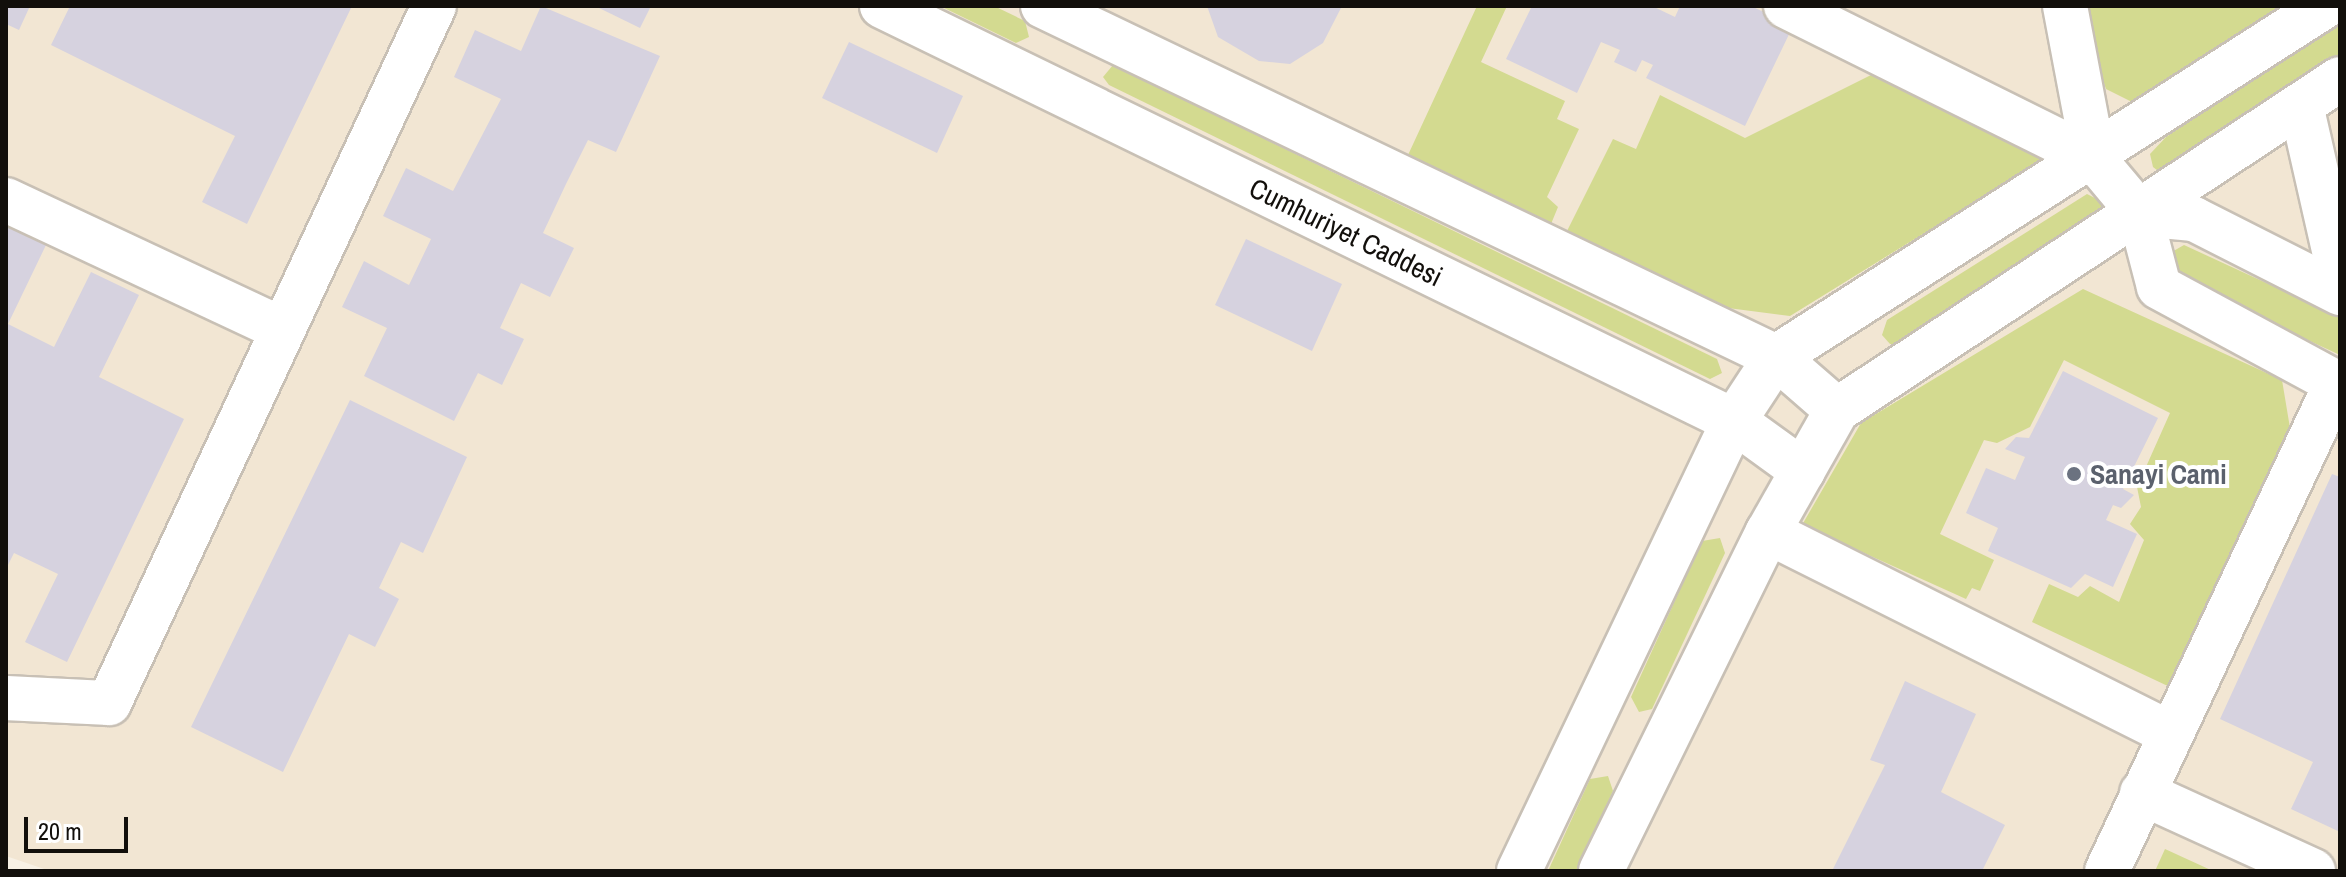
<!DOCTYPE html>
<style>
body{margin:0}
#map{position:relative;width:2346px;height:877px;overflow:hidden;background:#f8f1e5;font-family:"Archivo Narrow",sans-serif}
div>[style]{position:absolute}
.built>*{inset:0;background:#f2e6d3}
.green>*{inset:0;background:#d3da90}
.building>*{inset:0;background:#d6d2df}
.roads{filter:drop-shadow(2px 0 #c8c0b5) drop-shadow(-2px 0 #c8c0b5) drop-shadow(0 2px #c8c0b5) drop-shadow(0 -2px #c8c0b5)}
.minor>*{height:44px;margin:-22px;padding:0 22px;transform-origin:22px;border-radius:22px;background:#fff}
.dots>*{width:22px;height:22px;translate:-50% -50%;box-sizing:border-box;border:4px solid #fff;border-radius:50%}
span{translate:-50% -50%;white-space:nowrap;text-align:center;line-height:1.15;-webkit-text-stroke:8px #fff;paint-order:stroke}
.street-label{font-size:28px;color:#120f0b}
.worship-label{font-size:28px;color:#5b616d;font-weight:700}
.left{translate:0 -50%;text-align:left}
.frame{position:absolute;inset:0;border:8px solid #120f0b;pointer-events:none}
.scale{position:absolute;left:24px;top:817px;width:104px;height:36px;box-sizing:border-box;border:4px solid #120f0b;border-top:0;padding-left:10px;font-size:24px;line-height:28px;white-space:nowrap;color:#120f0b;-webkit-text-stroke:6px #fff;paint-order:stroke}
</style>
<div id="map">
<div class="built">
<div style="clip-path:polygon(6px 6px,2340px 6px,2340px 871px,50px 871px,6px 856px)"></div>
</div>
<div class="green">
<div style="clip-path:polygon(940px 6px,994px 6px,1025px 21px,1029px 37px,1016px 43px)"></div>
<div style="clip-path:polygon(1477px 6px,1507px 6px,1481px 62px,1565px 101px,1557px 119px,1579px 129px,1547px 197px,1558px 207px,1551px 224px,1538px 229px,1524px 210px,1408px 155px)"></div>
<div style="clip-path:polygon(2078px 6px,2281px 6px,2134px 103px,2106px 89px)"></div>
<div style="clip-path:polygon(2340px 20px,2340px 58px,2162px 174px,2153px 167px,2150px 154px,2166px 137px)"></div>
<div style="clip-path:polygon(1113px 65px,1717px 359px,1722px 373px,1710px 379px,1109px 85px,1103px 77px)"></div>
<div style="clip-path:polygon(1879px 71px,2049px 156px,1790px 316px,1728px 308px,1566px 233px,1613px 139px,1636px 149px,1660px 95px,1745px 138px)"></div>
<div style="clip-path:polygon(2087px 194px,2107px 204px,2103px 218px,1905px 344px,1890px 344px,1882px 335px,1887px 320px)"></div>
<div style="clip-path:polygon(2184px 245px,2340px 317px,2340px 355px,2167px 275px,2170px 253px)"></div>
<div style="clip-path:polygon(2083px 289px,2282px 380px,2290px 428px,2172px 688px,2032px 622px,2049px 584px,2078px 597px,2090px 586px,2119px 602px,2144px 540px,2130px 524px,2141px 507px,2137px 487px,2170px 413px,2064px 360px,2030px 427px,1997px 443px,1984px 440px,1940px 534px,1994px 560px,1980px 591px,1972px 588px,1966px 599px,1802px 525px,1861px 423px)"></div>
<div style="clip-path:polygon(1720px 538px,1725px 553px,1652px 709px,1639px 712px,1631px 697px,1702px 541px)"></div>
<div style="clip-path:polygon(1608px 776px,1613px 791px,1576px 871px,1548px 871px,1590px 779px)"></div>
<div style="clip-path:polygon(2165px 849px,2213px 871px,2155px 871px)"></div>
</div>
<div class="building">
<div style="clip-path:polygon(6px 6px,30px 6px,19px 30px,6px 24px)"></div>
<div style="clip-path:polygon(70px 6px,352px 6px,247px 224px,202px 202px,235px 136px,51px 45px)"></div>
<div style="clip-path:polygon(541px 6px,660px 56px,616px 152px,588px 140px,566px 184px,543px 233px,574px 248px,550px 297px,521px 283px,500px 328px,524px 339px,502px 385px,478px 373px,454px 421px,364px 376px,387px 328px,342px 307px,364px 261px,409px 285px,431px 239px,383px 216px,406px 168px,453px 191px,501px 99px,454px 77px,475px 30px,521px 51px)"></div>
<div style="clip-path:polygon(595px 6px,651px 6px,640px 28px)"></div>
<div style="clip-path:polygon(1207px 6px,1342px 6px,1323px 43px,1290px 64px,1259px 61px,1218px 37px)"></div>
<div style="clip-path:polygon(1532px 6px,1652px 6px,1675px 17px,1680px 6px,1751px 6px,1793px 26px,1745px 126px,1646px 78px,1653px 65px,1642px 60px,1636px 72px,1614px 62px,1620px 50px,1601px 42px,1577px 93px,1506px 59px)"></div>
<div style="clip-path:polygon(849px 42px,963px 96px,937px 153px,822px 98px)"></div>
<div style="clip-path:polygon(6px 226px,46px 245px,8px 324px,54px 347px,91px 272px,139px 295px,99px 377px,184px 419px,67px 662px,25px 642px,58px 574px,14px 553px,6px 569px)"></div>
<div style="clip-path:polygon(1246px 239px,1342px 284px,1312px 351px,1215px 305px)"></div>
<div style="clip-path:polygon(2063px 371px,2158px 418px,2123px 489px,2134px 495px,2121px 508px,2113px 505px,2106px 520px,2137px 534px,2113px 587px,2085px 574px,2071px 588px,1988px 551px,1998px 528px,1966px 513px,1986px 468px,2015px 480px,2025px 457px,2005px 449px,2016px 437px,2029px 438px)"></div>
<div style="clip-path:polygon(350px 400px,467px 457px,423px 553px,401px 542px,379px 588px,399px 599px,375px 647px,349px 634px,283px 772px,191px 727px)"></div>
<div style="clip-path:polygon(2332px 474px,2340px 477px,2340px 832px,2291px 809px,2313px 762px,2220px 719px)"></div>
<div style="clip-path:polygon(1905px 681px,1976px 714px,1941px 792px,2005px 825px,1982px 871px,1832px 871px,1885px 765px,1870px 760px)"></div>
</div>
<div class="roads">
<div class="minor">
<div style="left:882px;top:6px;width:948px;rotate:25.97deg"></div>
<div style="left:1734px;top:421px;width:85px;rotate:35.9deg"></div>
<div style="left:1043px;top:6px;width:813px;rotate:25.59deg"></div>
<div style="left:1776px;top:357px;width:81px;rotate:41deg"></div>
<div style="left:1786px;top:6px;width:344px;rotate:26.4deg"></div>
<div style="left:2094px;top:159px;width:72px;rotate:50.1deg"></div>
<div style="left:2140px;top:214px;width:75px;rotate:75.4deg"></div>
<div style="left:2159px;top:287px;width:206px;rotate:28.4deg"></div>
<div style="left:2065px;top:6px;width:156px;rotate:79.3deg"></div>
<div style="left:2301px;top:105px;width:176px;rotate:77.2deg"></div>
<div style="left:6px;top:200px;width:302px;rotate:25.1deg"></div>
<div style="left:2140px;top:214px;width:54px;rotate:5.3deg"></div>
<div style="left:2194px;top:219px;width:164px;rotate:26.9deg"></div>
<div style="left:1768px;top:532px;width:449px;rotate:26.6deg"></div>
<div style="left:6px;top:698px;width:103px;rotate:2.8deg"></div>
<div style="left:109px;top:703px;width:769px;rotate:-65deg"></div>
<div style="left:2142px;top:793px;width:188px;rotate:24.5deg"></div>
<div style="left:1519px;top:871px;width:499px;rotate:-64.5deg"></div>
<div style="left:1734px;top:421px;width:77px;rotate:-56.7deg"></div>
<div style="left:1776px;top:357px;width:652px;rotate:-32.59deg"></div>
<div style="left:1601px;top:871px;width:378px;rotate:-63.8deg"></div>
<div style="left:1768px;top:532px;width:140px;rotate:-60.5deg"></div>
<div style="left:1837px;top:410px;width:602px;rotate:-33.35deg"></div>
<div style="left:2107px;top:871px;width:538px;rotate:-64.82deg"></div>
</div>
</div>
<div class="dots">
<div style="left:2074px;top:474px;background:#6b7280"></div>
</div>
<div class="street-label">
<span style="left:1346px;top:232px;rotate:26deg">Cumhuriyet Caddesi</span>
</div>
<div class="worship-label">
<span class="left" style="left:2090px;top:474px">Sanayi Cami</span>
</div>
<div class="frame"></div>
<div class="scale">20 m</div>
</div>
